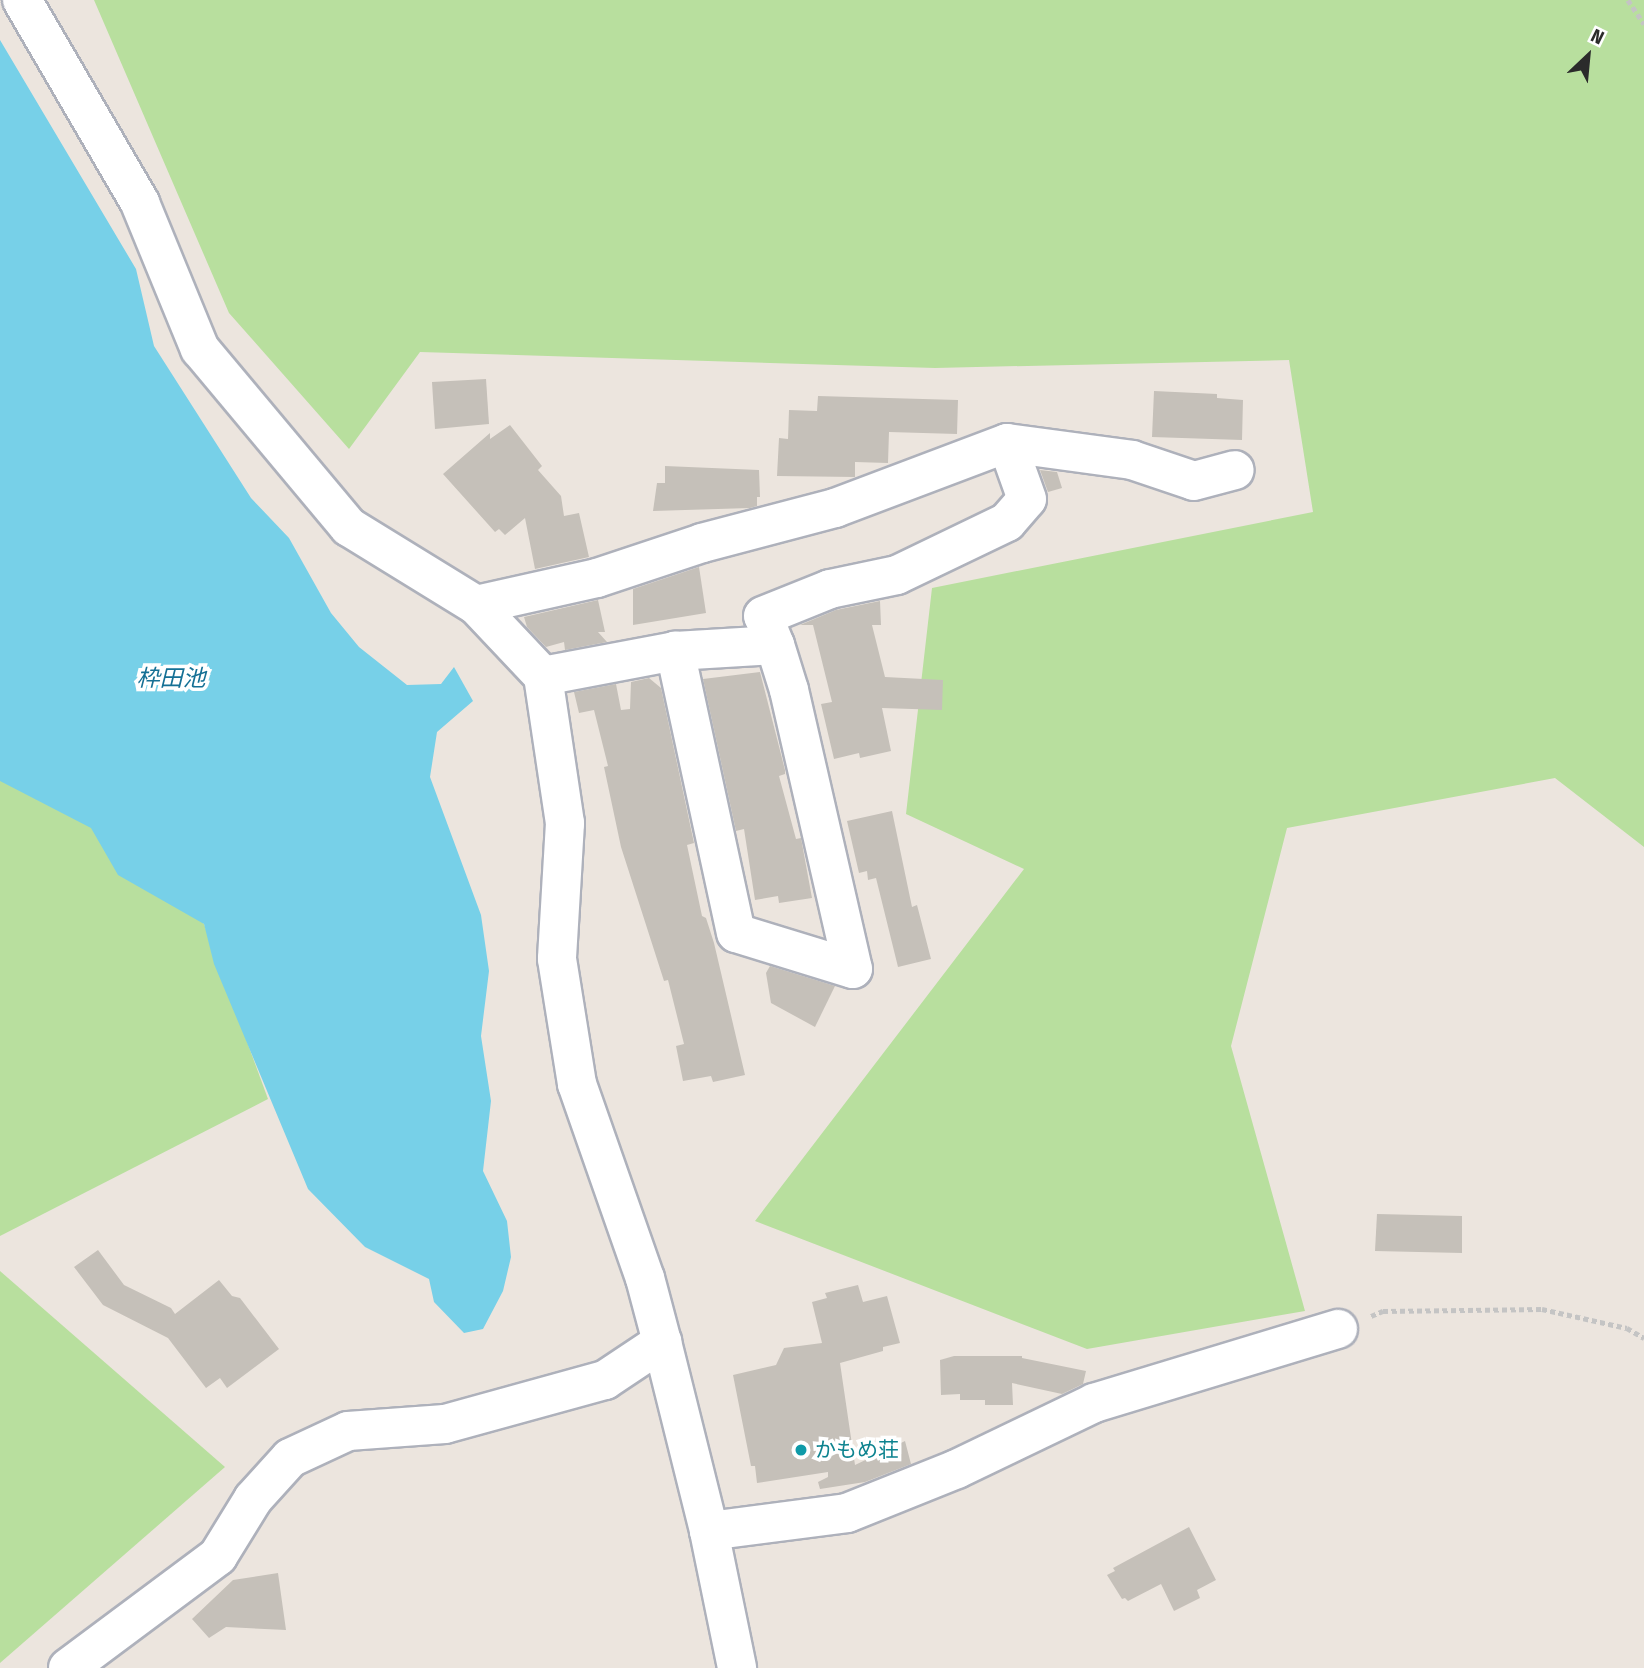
<!DOCTYPE html>
<meta charset="utf-8">
<style>
body{margin:0}
#map{position:relative;width:1644px;height:1668px;overflow:hidden;background:#ece5de;font-family:"Fira Sans Condensed","Noto Sans JP",sans-serif}
div>[style]{position:absolute}
.green>*{inset:0;background:#b8df9e}
.water>*{inset:0;background:#77d0e8}
.building>*{inset:0;background:#c5c0b9}
.path>*{height:4.5px;margin-top:-2.25px;transform-origin:0;background:repeating-linear-gradient(90deg,#c4c4c4 0 5px,transparent 0 8.5px)}
.roads{filter:drop-shadow(2px 0 #aeb1bb) drop-shadow(-2px 0 #aeb1bb) drop-shadow(0 2px #aeb1bb) drop-shadow(0 -2px #aeb1bb)}
.minor>*{height:38px;margin:-19px;padding:0 19px;transform-origin:19px;border-radius:19px;background:#fff}
.dots>*{width:19px;height:19px;translate:-50% -50%;box-sizing:border-box;border:4px solid #fff;border-radius:50%}
span{translate:-50% -50%;white-space:nowrap;text-align:center;line-height:1.15;-webkit-text-stroke:7px #fff;paint-order:stroke}
.culture-label{font-size:21px;color:#0d838f}
.left{translate:0 -50%;text-align:left}
.water-label{font-size:23px;color:#157095;font-style:italic}
.north{position:absolute;left:1553px;top:21px;width:70px;height:70px;-webkit-text-stroke:5px #fff;paint-order:stroke;rotate:26deg;font-size:19px;font-weight:700;line-height:28px;text-align:center;color:#2b2b2b}
.north::after{content:'';display:block;margin:auto;width:24px;height:32px;background:#2b2b2b;clip-path:polygon(50% 0,100% 100%,50% 72%,0 100%)}
</style>
<div id="map">
<div class="green">
<div style="clip-path:polygon(94px 0,1644px 0,1644px 847px,1555px 778px,1287px 828px,1231px 1046px,1305px 1311px,1087px 1349px,755px 1221px,1024px 869px,906px 814px,932px 588px,1313px 512px,1289px 360px,935px 368px,420px 352px,349px 449px,229px 313px)"></div>
<div style="clip-path:polygon(0 738px,204px 924px,268px 1099px,0 1236px)"></div>
<div style="clip-path:polygon(0 1271px,225px 1467px,0 1663px)"></div>
</div>
<div class="water">
<div style="clip-path:polygon(0 40px,136px 269px,154px 346px,251px 498px,289px 538px,331px 613px,359px 647px,407px 685px,441px 684px,454px 667px,473px 701px,437px 732px,430px 777px,481px 915px,489px 971px,481px 1036px,491px 1101px,483px 1171px,507px 1221px,511px 1257px,503px 1291px,483px 1329px,464px 1333px,434px 1302px,429px 1279px,365px 1247px,308px 1189px,214px 964px,204px 924px,118px 875px,91px 828px,0 781px)"></div>
</div>
<div class="building">
<div style="clip-path:polygon(486px 379px,489px 424px,435px 429px,432px 382px)"></div>
<div style="clip-path:polygon(1154px 391px,1217px 394px,1217px 398px,1243px 400px,1242px 440px,1152px 437px)"></div>
<div style="clip-path:polygon(818px 396px,958px 400px,957px 434px,889px 432px,888px 463px,855px 462px,855px 477px,777px 476px,779px 438px,788px 439px,789px 410px,817px 411px)"></div>
<div style="clip-path:polygon(510px 425px,542px 466px,538px 470px,561px 496px,564px 516px,579px 513px,589px 557px,535px 569px,525px 518px,505px 535px,499px 529px,495px 532px,443px 474px,490px 433px,490px 439px)"></div>
<div style="clip-path:polygon(665px 466px,759px 470px,760px 497px,757px 497px,757px 506px,750px 508px,653px 511px,657px 483px,665px 483px)"></div>
<div style="clip-path:polygon(1040px 470px,1057px 472px,1062px 488px,1048px 492px)"></div>
<div style="clip-path:polygon(699px 567px,706px 613px,633px 625px,633px 589px)"></div>
<div style="clip-path:polygon(598px 600px,605px 632px,598px 632px,607px 642px,565px 650px,564px 642px,546px 647px,527px 627px,524px 617px)"></div>
<div style="clip-path:polygon(880px 601px,881px 625px,872px 625px,885px 677px,943px 680px,942px 710px,882px 708px,891px 751px,860px 758px,859px 753px,834px 759px,821px 704px,832px 702px,813px 625px,800px 625px,836px 610px)"></div>
<div style="clip-path:polygon(760px 672px,785px 770px,785px 774px,779px 776px,796px 839px,801px 838px,812px 898px,779px 903px,778px 896px,755px 900px,744px 829px,736px 831px,703px 679px)"></div>
<div style="clip-path:polygon(649px 678px,661px 688px,694px 843px,687px 845px,702px 916px,706px 918px,714px 943px,745px 1075px,713px 1082px,711px 1076px,683px 1081px,676px 1046px,684px 1044px,668px 980px,664px 981px,621px 847px,604px 767px,608px 766px,594px 710px,579px 713px,574px 692px,616px 684px,621px 710px,630px 709px,631px 682px)"></div>
<div style="clip-path:polygon(892px 811px,912px 907px,917px 905px,931px 959px,898px 967px,876px 878px,868px 880px,867px 871px,859px 873px,847px 821px)"></div>
<div style="clip-path:polygon(770px 966px,835px 986px,815px 1027px,771px 1003px,766px 973px)"></div>
<div style="clip-path:polygon(1377px 1214px,1462px 1216px,1462px 1253px,1375px 1251px)"></div>
<div style="clip-path:polygon(98px 1250px,124px 1285px,171px 1308px,175px 1314px,219px 1280px,232px 1296px,240px 1298px,279px 1349px,227px 1388px,220px 1378px,206px 1388px,168px 1338px,103px 1305px,74px 1267px)"></div>
<div style="clip-path:polygon(858px 1285px,863px 1302px,887px 1296px,900px 1343px,883px 1347px,883px 1351px,840px 1363px,855px 1465px,905px 1441px,911px 1464px,865px 1482px,820px 1489px,818px 1482px,828px 1477px,828px 1472px,757px 1483px,755px 1466px,751px 1466px,733px 1375px,776px 1365px,784px 1348px,822px 1343px,812px 1302px,827px 1298px,825px 1293px)"></div>
<div style="clip-path:polygon(954px 1356px,1022px 1356px,1022px 1358px,1086px 1371px,1083px 1384px,1062px 1394px,1012px 1383px,1013px 1405px,985px 1405px,985px 1400px,960px 1400px,960px 1394px,941px 1395px,940px 1360px)"></div>
<div style="clip-path:polygon(1189px 1527px,1216px 1580px,1197px 1590px,1200px 1598px,1174px 1611px,1161px 1584px,1128px 1601px,1125px 1598px,1122px 1599px,1107px 1575px,1115px 1571px,1113px 1568px)"></div>
<div style="clip-path:polygon(278px 1573px,286px 1630px,226px 1627px,209px 1638px,192px 1619px,233px 1580px)"></div>
</div>
<div class="path">
<div style="left:1628px;top:0;width:29px;rotate:56deg"></div>
<div style="left:1371px;top:1316px;width:13px;rotate:-23deg"></div>
<div style="left:1383px;top:1311px;width:159px;rotate:-0.7deg"></div>
<div style="left:1542px;top:1309px;width:87px;rotate:12.6deg"></div>
<div style="left:1627px;top:1328px;width:20px;rotate:30deg"></div>
</div>
<div class="roads">
<div class="minor">
<div style="left:22px;top:0;width:235px;rotate:59.8deg"></div>
<div style="left:140px;top:203px;width:158px;rotate:67.7deg"></div>
<div style="left:200px;top:349px;width:232px;rotate:50.1deg"></div>
<div style="left:349px;top:527px;width:149px;rotate:31.6deg"></div>
<div style="left:476px;top:605px;width:98px;rotate:46.7deg"></div>
<div style="left:543px;top:676px;width:149px;rotate:81.5deg"></div>
<div style="left:565px;top:823px;width:136px;rotate:93.4deg"></div>
<div style="left:557px;top:959px;width:127px;rotate:80.9deg"></div>
<div style="left:577px;top:1084px;width:206px;rotate:70.7deg"></div>
<div style="left:645px;top:1278px;width:66px;rotate:75.1deg"></div>
<div style="left:662px;top:1342px;width:195px;rotate:76deg"></div>
<div style="left:709px;top:1531px;width:140px;rotate:78.4deg"></div>
<div style="left:476px;top:605px;width:124px;rotate:-12.6deg"></div>
<div style="left:597px;top:578px;width:111px;rotate:-18.4deg"></div>
<div style="left:702px;top:543px;width:138px;rotate:-14.7deg"></div>
<div style="left:835px;top:508px;width:184px;rotate:-20.7deg"></div>
<div style="left:1007px;top:443px;width:126px;rotate:7.7deg"></div>
<div style="left:1132px;top:460px;width:65px;rotate:18.7deg"></div>
<div style="left:1194px;top:481px;width:42px;rotate:-15deg"></div>
<div style="left:775px;top:645px;width:31px;rotate:-112deg"></div>
<div style="left:763px;top:616px;width:72px;rotate:-21.9deg"></div>
<div style="left:830px;top:589px;width:68px;rotate:-11.8deg"></div>
<div style="left:897px;top:575px;width:122px;rotate:-25.7deg"></div>
<div style="left:1007px;top:522px;width:30px;rotate:-49deg"></div>
<div style="left:1027px;top:499px;width:59px;rotate:-109.7deg"></div>
<div style="left:543px;top:676px;width:134px;rotate:-10.7deg"></div>
<div style="left:675px;top:651px;width:100px;rotate:-3.4deg"></div>
<div style="left:775px;top:645px;width:47px;rotate:72.7deg"></div>
<div style="left:789px;top:690px;width:286px;rotate:77.1deg"></div>
<div style="left:853px;top:969px;width:122px;rotate:-162.9deg"></div>
<div style="left:736px;top:933px;width:289px;rotate:-102.2deg"></div>
<div style="left:709px;top:1531px;width:139px;rotate:-7.4deg"></div>
<div style="left:847px;top:1513px;width:118px;rotate:-21.8deg"></div>
<div style="left:957px;top:1469px;width:152px;rotate:-25.7deg"></div>
<div style="left:1094px;top:1403px;width:255px;rotate:-16.9deg"></div>
<div style="left:68px;top:1668px;width:187px;rotate:-36.7deg"></div>
<div style="left:218px;top:1556px;width:67px;rotate:-58.4deg"></div>
<div style="left:253px;top:1499px;width:55px;rotate:-47.9deg"></div>
<div style="left:290px;top:1458px;width:64px;rotate:-25deg"></div>
<div style="left:348px;top:1431px;width:97px;rotate:-4.1deg"></div>
<div style="left:445px;top:1424px;width:166px;rotate:-15.4deg"></div>
<div style="left:605px;top:1380px;width:69px;rotate:-33.7deg"></div>
</div>
</div>
<div class="dots">
<div style="left:801px;top:1450px;background:#0f9aa8"></div>
</div>
<div class="culture-label">
<span class="left" style="left:815px;top:1450px">かもめ荘</span>
</div>
<div class="water-label">
<span style="left:171px;top:678px">枠田池</span>
</div>
<div class="north">N</div>
</div>
